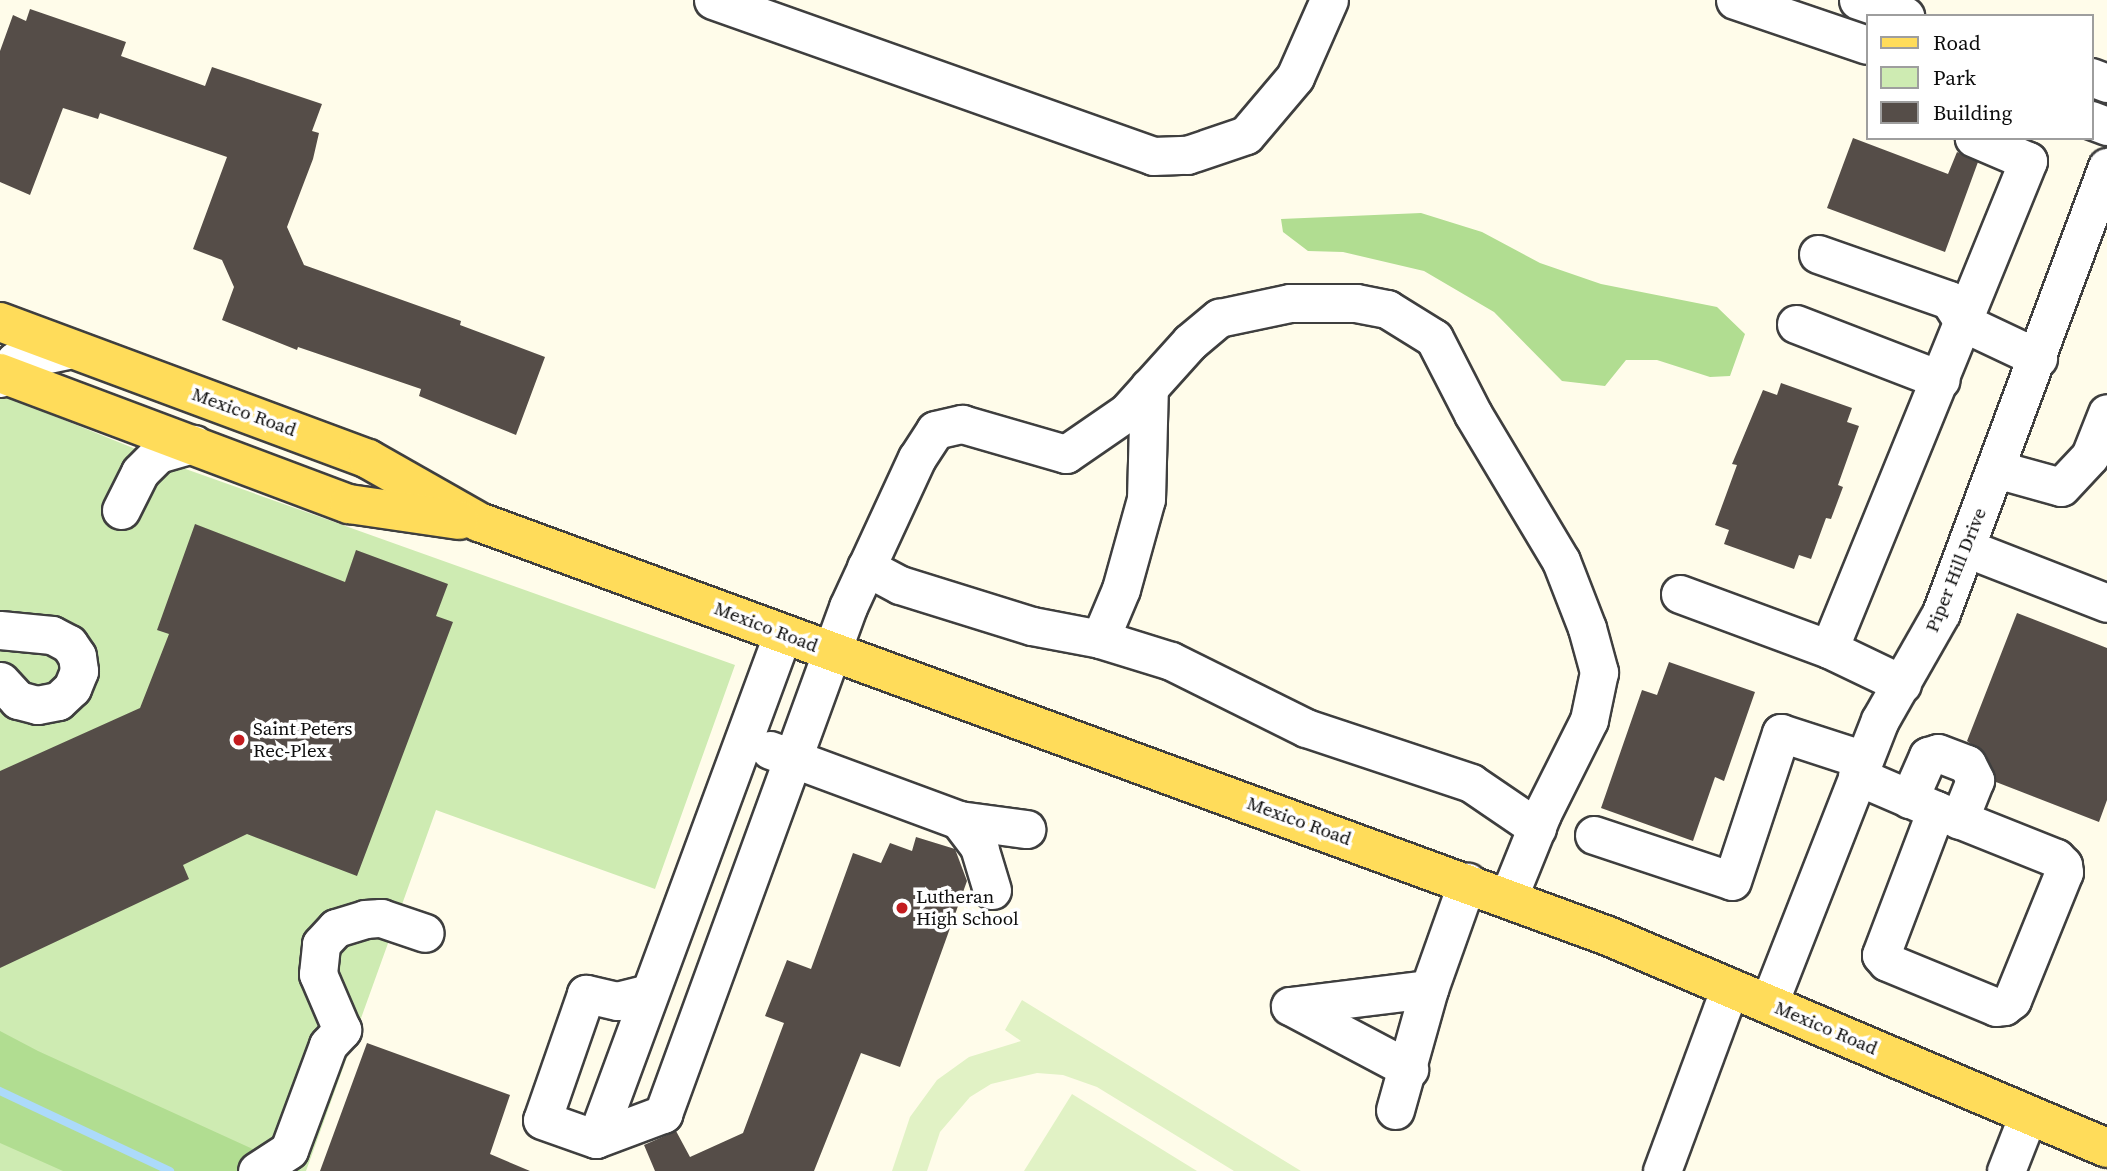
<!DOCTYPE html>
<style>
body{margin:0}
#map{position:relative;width:2107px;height:1171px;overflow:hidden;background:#fffcea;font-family:"Source Serif 4",serif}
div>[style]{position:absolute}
.green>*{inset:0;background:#ceebb2}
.forest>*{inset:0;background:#b1dd91}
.pitch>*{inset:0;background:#e1f2c5}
.stream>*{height:8px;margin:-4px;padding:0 4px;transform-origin:4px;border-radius:4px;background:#acdafa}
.building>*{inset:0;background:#554d48}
.roads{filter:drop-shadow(2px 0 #3f3f3f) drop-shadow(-2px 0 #3f3f3f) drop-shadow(0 2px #3f3f3f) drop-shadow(0 -2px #3f3f3f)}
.minor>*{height:37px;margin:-18.5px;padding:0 18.5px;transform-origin:18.5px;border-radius:18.5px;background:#fff}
.major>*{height:38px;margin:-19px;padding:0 19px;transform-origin:19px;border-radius:19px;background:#ffdc5a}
.dots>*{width:19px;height:19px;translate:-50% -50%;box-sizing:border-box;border:4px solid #fff;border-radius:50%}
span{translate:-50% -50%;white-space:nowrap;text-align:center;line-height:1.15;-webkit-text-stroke:7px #fff;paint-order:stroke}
.street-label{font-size:19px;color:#0c0c0c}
.poi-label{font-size:19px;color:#0c0c0c}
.left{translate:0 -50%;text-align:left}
.legend{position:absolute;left:1866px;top:14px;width:228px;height:126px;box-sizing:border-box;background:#fff;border:2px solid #9e9e9e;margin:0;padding:9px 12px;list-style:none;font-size:21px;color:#0c0c0c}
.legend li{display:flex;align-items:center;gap:14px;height:35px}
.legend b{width:35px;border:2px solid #9e9e9e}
</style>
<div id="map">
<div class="green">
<div style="clip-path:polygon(0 394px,180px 467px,735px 665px,655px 889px,436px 810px,306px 1171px,0 1171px)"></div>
</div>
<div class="forest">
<div style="clip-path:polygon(1421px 213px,1482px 232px,1540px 263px,1601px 284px,1717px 307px,1745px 334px,1730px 376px,1710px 377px,1657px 360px,1626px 360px,1605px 386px,1562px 381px,1494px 312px,1424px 271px,1343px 252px,1308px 251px,1283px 232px,1281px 219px)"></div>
<div style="clip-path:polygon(0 1031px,38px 1051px,301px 1171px,63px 1171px,0 1143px)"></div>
</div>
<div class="pitch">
<div style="clip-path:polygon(1022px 1000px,1301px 1171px,1234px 1171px,1097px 1087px,1063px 1075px,1037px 1073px,991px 1084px,970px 1097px,940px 1132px,927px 1171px,892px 1171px,910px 1117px,937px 1080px,969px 1057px,1021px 1041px,1005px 1030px)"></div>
<div style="clip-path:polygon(1072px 1094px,1197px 1171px,1024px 1171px)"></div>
</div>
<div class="stream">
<div style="left:0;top:1091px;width:188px;rotate:25.2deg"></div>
</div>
<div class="building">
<div style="clip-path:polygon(30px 9px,126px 42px,121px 56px,205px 86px,212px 67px,322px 104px,312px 131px,319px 133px,313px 159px,287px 227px,304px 265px,461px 321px,460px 325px,545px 357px,516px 435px,419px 396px,421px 389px,298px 347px,297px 350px,222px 320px,234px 287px,222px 260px,193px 249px,227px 157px,100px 113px,98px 119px,63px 108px,30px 195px,0 182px,0 51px,13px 15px,26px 21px)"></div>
<div style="clip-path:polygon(1853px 138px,1948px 174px,1957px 152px,1978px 162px,1945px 252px,1827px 208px)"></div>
<div style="clip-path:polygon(1781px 383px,1852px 408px,1847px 422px,1859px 426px,1838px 485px,1843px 487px,1831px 519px,1826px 518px,1811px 559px,1799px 555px,1794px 569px,1724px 544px,1729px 530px,1715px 525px,1737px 465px,1732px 464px,1763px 390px,1777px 395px)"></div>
<div style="clip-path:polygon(195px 524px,345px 582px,356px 550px,448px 584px,436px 616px,453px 622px,357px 876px,247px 834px,183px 865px,189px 879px,0 968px,0 771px,140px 708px,169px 634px,157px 630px)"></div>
<div style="clip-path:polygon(2017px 613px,2107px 648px,2107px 800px,2099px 822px,1996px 782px,1986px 755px,1967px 741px)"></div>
<div style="clip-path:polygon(1669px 662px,1755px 692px,1724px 781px,1715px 777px,1693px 841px,1601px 808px,1642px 690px,1657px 695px)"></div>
<div style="clip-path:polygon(916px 837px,955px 849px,967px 881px,900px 1067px,861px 1053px,814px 1171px,655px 1171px,644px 1145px,676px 1131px,690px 1157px,743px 1133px,784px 1023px,765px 1016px,787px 960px,811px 969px,853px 853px,881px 863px,890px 843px,912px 851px)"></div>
<div style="clip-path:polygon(367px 1043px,510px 1095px,490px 1154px,530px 1171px,320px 1171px)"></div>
</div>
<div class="roads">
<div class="minor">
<div style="left:713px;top:0;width:467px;rotate:19.5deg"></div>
<div style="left:1153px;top:156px;width:34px;rotate:-2deg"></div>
<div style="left:1187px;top:155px;width:62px;rotate:-18.7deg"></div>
<div style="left:1246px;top:135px;width:76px;rotate:-49.8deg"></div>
<div style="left:1295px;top:77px;width:84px;rotate:-66.2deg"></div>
<div style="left:1735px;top:0;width:139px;rotate:18.8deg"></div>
<div style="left:1858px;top:0;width:50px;rotate:18.8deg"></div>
<div style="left:2091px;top:77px;width:17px;rotate:21deg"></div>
<div style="left:2091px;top:120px;width:17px;rotate:21deg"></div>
<div style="left:1818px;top:254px;width:139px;rotate:19.3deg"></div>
<div style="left:1949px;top:300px;width:27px;rotate:57deg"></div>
<div style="left:1964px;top:323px;width:82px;rotate:25.3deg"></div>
<div style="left:1796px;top:324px;width:155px;rotate:21.1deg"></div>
<div style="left:0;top:378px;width:23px;rotate:-49deg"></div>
<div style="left:15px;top:361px;width:58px;rotate:-11.9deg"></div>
<div style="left:1996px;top:469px;width:67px;rotate:15.5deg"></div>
<div style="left:2061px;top:487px;width:42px;rotate:-46.9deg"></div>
<div style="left:2090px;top:456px;width:46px;rotate:-68.4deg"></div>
<div style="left:121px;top:510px;width:42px;rotate:-63.4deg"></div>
<div style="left:140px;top:472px;width:25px;rotate:-45deg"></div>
<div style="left:158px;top:454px;width:37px;rotate:-16deg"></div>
<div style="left:1966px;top:548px;width:151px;rotate:21.3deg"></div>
<div style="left:866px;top:567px;width:38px;rotate:28deg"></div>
<div style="left:900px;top:585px;width:138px;rotate:17.3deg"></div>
<div style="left:1032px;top:626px;width:69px;rotate:10.8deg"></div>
<div style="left:1100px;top:639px;width:74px;rotate:17.2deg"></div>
<div style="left:1171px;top:661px;width:151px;rotate:26.4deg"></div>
<div style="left:1306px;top:728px;width:174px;rotate:18.4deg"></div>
<div style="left:1471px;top:783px;width:80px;rotate:34.3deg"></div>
<div style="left:1680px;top:594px;width:159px;rotate:20.3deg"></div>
<div style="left:1829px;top:649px;width:81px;rotate:25.6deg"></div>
<div style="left:0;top:630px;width:52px;rotate:5.5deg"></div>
<div style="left:52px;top:635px;width:19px;rotate:28deg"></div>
<div style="left:69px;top:644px;width:14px;rotate:56deg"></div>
<div style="left:77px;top:656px;width:15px;rotate:82deg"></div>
<div style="left:79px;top:671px;width:18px;rotate:112deg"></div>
<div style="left:72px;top:688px;width:19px;rotate:137deg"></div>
<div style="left:58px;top:701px;width:21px;rotate:169deg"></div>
<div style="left:37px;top:705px;width:20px;rotate:-165deg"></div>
<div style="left:18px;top:700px;width:26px;rotate:-133deg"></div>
<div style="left:1100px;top:639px;width:54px;rotate:-67.2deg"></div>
<div style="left:1121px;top:589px;width:93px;rotate:-74.5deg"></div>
<div style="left:1146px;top:499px;width:112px;rotate:-88.5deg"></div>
<div style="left:1829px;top:649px;width:527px;rotate:-67.82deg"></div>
<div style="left:2028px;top:161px;width:59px;rotate:-156.9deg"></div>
<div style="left:770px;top:750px;width:202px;rotate:20.3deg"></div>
<div style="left:959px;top:820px;width:68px;rotate:7.7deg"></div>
<div style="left:1857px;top:776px;width:86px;rotate:23.3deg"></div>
<div style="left:1936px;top:810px;width:155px;rotate:110.8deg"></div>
<div style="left:1881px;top:955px;width:9px;rotate:49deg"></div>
<div style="left:1887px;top:962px;width:118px;rotate:22.4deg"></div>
<div style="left:1996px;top:1007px;width:8px;rotate:-7deg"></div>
<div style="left:2004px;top:1006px;width:10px;rotate:-37deg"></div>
<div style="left:2012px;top:1000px;width:138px;rotate:-67.9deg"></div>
<div style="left:2064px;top:872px;width:7px;rotate:-98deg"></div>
<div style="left:2063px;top:865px;width:10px;rotate:-135deg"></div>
<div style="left:2056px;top:858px;width:129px;rotate:-158.2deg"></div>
<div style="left:1909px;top:799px;width:47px;rotate:-66.2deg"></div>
<div style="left:1928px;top:756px;width:10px;rotate:-17deg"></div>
<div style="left:1938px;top:753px;width:31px;rotate:21deg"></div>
<div style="left:1967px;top:764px;width:18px;rotate:63deg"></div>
<div style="left:1975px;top:780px;width:43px;rotate:111.8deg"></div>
<div style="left:959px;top:820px;width:34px;rotate:53deg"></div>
<div style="left:979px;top:847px;width:45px;rotate:73.2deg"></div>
<div style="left:1594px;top:835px;width:145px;rotate:18.4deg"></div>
<div style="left:1732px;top:881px;width:156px;rotate:-71.7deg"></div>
<div style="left:1781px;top:733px;width:87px;rotate:18deg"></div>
<div style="left:649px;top:993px;width:33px;rotate:166deg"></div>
<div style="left:617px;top:1001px;width:32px;rotate:-167deg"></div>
<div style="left:586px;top:994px;width:133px;rotate:109.2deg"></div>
<div style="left:542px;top:1120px;width:57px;rotate:19.4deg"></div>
<div style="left:596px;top:1139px;width:72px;rotate:-20.5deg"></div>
<div style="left:663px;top:1114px;width:540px;rotate:-69.95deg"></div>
<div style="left:848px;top:607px;width:164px;rotate:-65.2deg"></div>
<div style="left:917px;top:458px;width:33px;rotate:-57deg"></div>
<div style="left:935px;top:430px;width:28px;rotate:-13deg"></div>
<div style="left:962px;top:424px;width:108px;rotate:16.1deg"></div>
<div style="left:1066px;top:454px;width:74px;rotate:-34.5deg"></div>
<div style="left:1127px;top:412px;width:94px;rotate:-48deg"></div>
<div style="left:1190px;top:342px;width:38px;rotate:-40deg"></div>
<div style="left:1219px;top:318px;width:73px;rotate:-11.9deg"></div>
<div style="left:1290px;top:303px;width:66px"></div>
<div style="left:1356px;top:303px;width:32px;rotate:11deg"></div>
<div style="left:1387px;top:309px;width:55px;rotate:31.7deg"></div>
<div style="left:1434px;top:338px;width:85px;rotate:62.8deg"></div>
<div style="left:1473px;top:414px;width:171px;rotate:59.1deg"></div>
<div style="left:1561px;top:561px;width:72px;rotate:68.8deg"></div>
<div style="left:1587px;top:628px;width:46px;rotate:74.7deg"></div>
<div style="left:1599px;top:672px;width:49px;rotate:101.8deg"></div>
<div style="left:1589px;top:720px;width:105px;rotate:116.6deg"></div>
<div style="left:1542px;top:814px;width:91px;rotate:112deg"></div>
<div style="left:1769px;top:1003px;width:304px;rotate:-68.6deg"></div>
<div style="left:1880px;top:720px;width:123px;rotate:-60.3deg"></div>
<div style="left:1941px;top:613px;width:476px;rotate:-69.6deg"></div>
<div style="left:1290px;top:1006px;width:140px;rotate:-7deg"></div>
<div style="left:1429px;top:989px;width:114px;rotate:-70.4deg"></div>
<div style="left:1290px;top:1006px;width:135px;rotate:27.9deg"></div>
<div style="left:1395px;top:1110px;width:126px;rotate:-74.3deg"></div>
<div style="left:596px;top:1139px;width:539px;rotate:-69.72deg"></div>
<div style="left:257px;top:1171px;width:38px;rotate:-33deg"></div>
<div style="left:289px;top:1150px;width:112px;rotate:-69.6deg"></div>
<div style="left:328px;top:1045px;width:21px;rotate:-47deg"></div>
<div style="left:342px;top:1030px;width:61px;rotate:-113.2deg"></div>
<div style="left:318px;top:974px;width:30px;rotate:-84deg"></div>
<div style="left:321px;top:944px;width:22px;rotate:-47deg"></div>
<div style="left:336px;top:928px;width:30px;rotate:-17deg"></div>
<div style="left:365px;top:919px;width:16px;rotate:-4deg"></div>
<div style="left:381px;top:918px;width:46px;rotate:18.8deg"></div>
<div style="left:1662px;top:1171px;width:196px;rotate:-69.7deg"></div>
<div style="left:2006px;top:1171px;width:60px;rotate:-68.6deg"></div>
</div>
<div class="major">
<div style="left:0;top:322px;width:393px;rotate:20.4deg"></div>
<div style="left:368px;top:459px;width:128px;rotate:29.6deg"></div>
<div style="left:479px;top:522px;width:1203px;rotate:20.14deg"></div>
<div style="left:1608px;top:936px;width:542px;rotate:23.02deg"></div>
<div style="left:0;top:373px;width:373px;rotate:20.6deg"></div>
<div style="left:349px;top:504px;width:111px;rotate:8.3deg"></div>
</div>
</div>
<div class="dots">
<div style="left:239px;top:740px;background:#c31c1f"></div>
<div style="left:902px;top:908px;background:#c31c1f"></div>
</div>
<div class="street-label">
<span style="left:244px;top:412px;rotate:20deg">Mexico Road</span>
<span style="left:1956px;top:570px;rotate:-68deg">Piper Hill Drive</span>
<span style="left:766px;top:627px;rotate:21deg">Mexico Road</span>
<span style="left:1299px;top:821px;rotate:20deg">Mexico Road</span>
<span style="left:1826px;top:1028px;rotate:23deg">Mexico Road</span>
</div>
<div class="poi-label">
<span class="left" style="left:253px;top:740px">Saint Peters<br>Rec-Plex</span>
<span class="left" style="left:916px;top:908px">Lutheran<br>High School</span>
</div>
<ul class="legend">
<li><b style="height:9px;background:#ffdc5a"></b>Road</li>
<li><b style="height:19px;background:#ceebb2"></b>Park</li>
<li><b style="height:19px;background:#554d48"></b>Building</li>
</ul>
</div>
